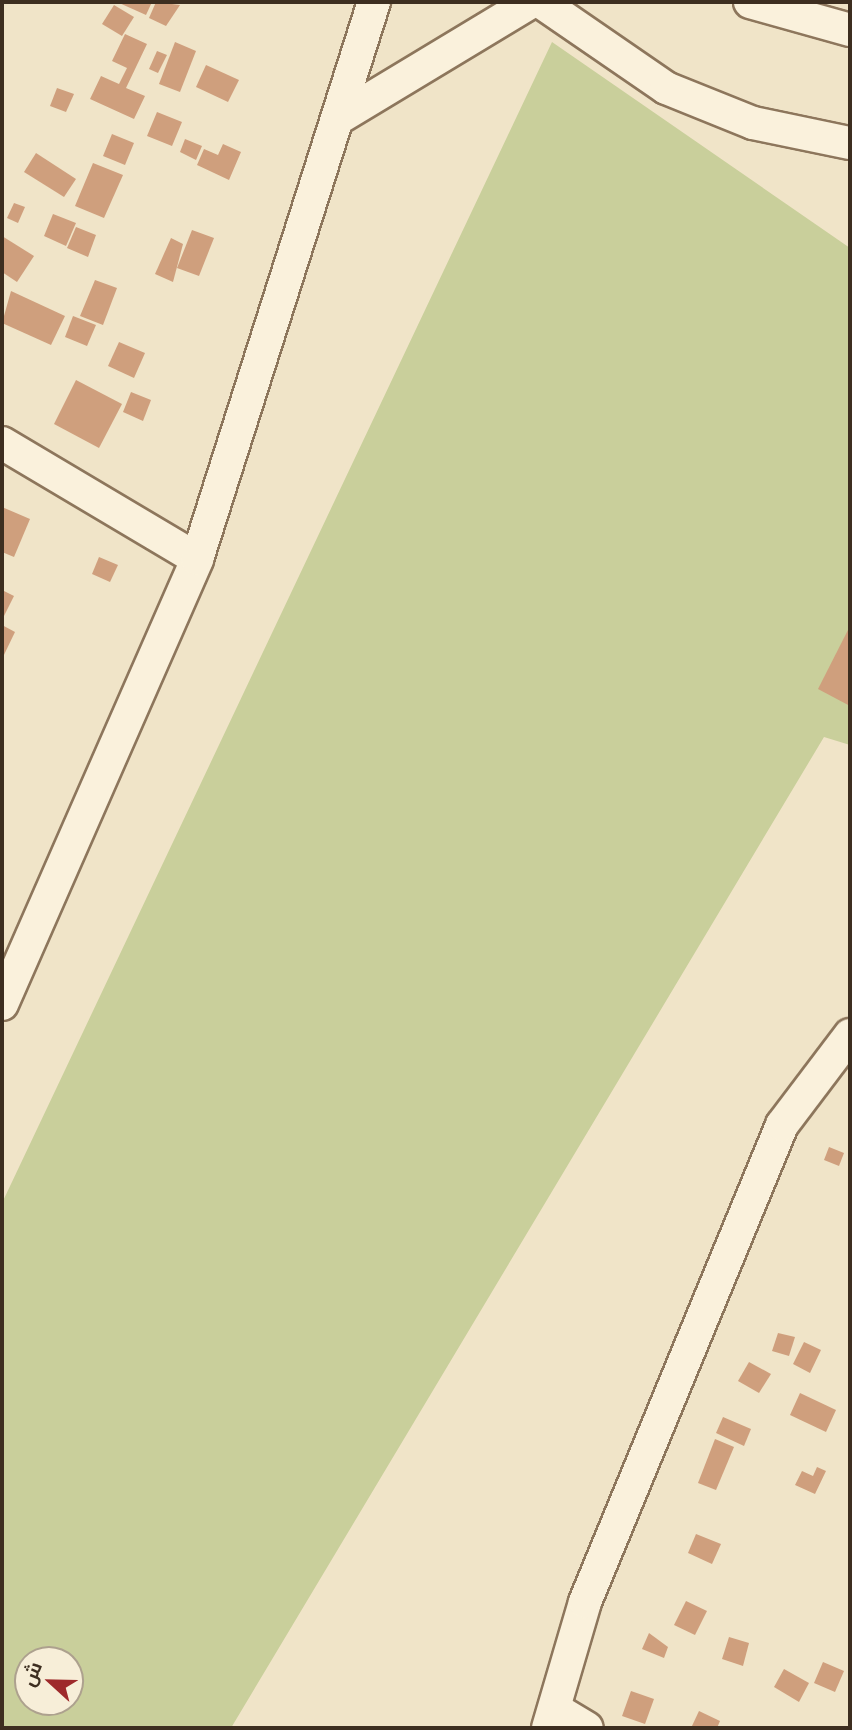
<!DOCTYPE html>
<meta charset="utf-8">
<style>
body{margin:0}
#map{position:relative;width:852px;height:1730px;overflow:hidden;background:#f0e4c8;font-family:"Source Serif 4",Cairo,serif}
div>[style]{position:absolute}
.green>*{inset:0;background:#c9cf9b}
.building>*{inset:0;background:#cf9f7d}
.roads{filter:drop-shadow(2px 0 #8d765c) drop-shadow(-2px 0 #8d765c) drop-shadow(0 2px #8d765c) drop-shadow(0 -2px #8d765c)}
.minor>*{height:32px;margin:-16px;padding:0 16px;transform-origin:16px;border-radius:16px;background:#faf1dc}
span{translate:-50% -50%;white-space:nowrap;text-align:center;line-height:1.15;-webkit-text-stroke:7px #f7eed8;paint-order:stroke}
.frame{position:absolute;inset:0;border:4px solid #3d2e20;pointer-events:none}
.north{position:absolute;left:14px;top:1646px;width:70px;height:70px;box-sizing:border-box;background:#f7eed8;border:2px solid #ada18e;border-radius:50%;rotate:292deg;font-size:19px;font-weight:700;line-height:28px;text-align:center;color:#3d2e20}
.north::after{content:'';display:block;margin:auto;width:24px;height:32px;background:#9e2a2b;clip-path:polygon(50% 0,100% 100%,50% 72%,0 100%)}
</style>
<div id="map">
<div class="green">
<div style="clip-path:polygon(evenodd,552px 42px,850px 248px,850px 745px,824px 737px,231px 1728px,2px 1728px,2px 1203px,552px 42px,28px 1660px,70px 1660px,70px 1702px,28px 1702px,28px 1660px)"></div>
</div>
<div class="building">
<div style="clip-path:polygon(117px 2px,152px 2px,146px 15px)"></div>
<div style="clip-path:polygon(156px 2px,180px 5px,166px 26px,149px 18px)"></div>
<div style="clip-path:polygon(114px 5px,134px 17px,122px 36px,102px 24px)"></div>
<div style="clip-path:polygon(125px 34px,147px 44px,126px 88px,145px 96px,134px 119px,90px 99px,101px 76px,119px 84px,127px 68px,112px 61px)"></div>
<div style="clip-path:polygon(175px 42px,196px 51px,180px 92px,159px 84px)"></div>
<div style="clip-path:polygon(157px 51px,167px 55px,158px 73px,149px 69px)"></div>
<div style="clip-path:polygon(206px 65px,239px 80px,228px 102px,196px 87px)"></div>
<div style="clip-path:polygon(57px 88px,74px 94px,66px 112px,50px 106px)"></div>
<div style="clip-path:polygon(157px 112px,182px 122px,172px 146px,147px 136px)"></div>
<div style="clip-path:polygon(112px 134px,134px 143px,125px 165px,103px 156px)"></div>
<div style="clip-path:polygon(185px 139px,202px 146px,196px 160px,180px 152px)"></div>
<div style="clip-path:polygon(223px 144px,241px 152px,229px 180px,197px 165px,204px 149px,218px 155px)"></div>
<div style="clip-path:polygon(36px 153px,76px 179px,64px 197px,24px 172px)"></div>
<div style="clip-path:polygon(93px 163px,123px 175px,104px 218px,75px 206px)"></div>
<div style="clip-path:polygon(14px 203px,25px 207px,18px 223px,7px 218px)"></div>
<div style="clip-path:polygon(53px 214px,76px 223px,66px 246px,44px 236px)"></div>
<div style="clip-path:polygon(76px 227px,96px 235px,88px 257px,67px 248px)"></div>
<div style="clip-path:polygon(192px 230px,214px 238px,199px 276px,177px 268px)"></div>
<div style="clip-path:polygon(2px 236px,34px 256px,17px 282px,2px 272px)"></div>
<div style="clip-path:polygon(171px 238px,183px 244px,173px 282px,155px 274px)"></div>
<div style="clip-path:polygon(95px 280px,117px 288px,103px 325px,80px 316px)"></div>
<div style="clip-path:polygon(11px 291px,65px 316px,51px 345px,2px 323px)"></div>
<div style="clip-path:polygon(73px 316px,96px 325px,87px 346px,65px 337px)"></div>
<div style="clip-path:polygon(119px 342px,145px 353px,134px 378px,108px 366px)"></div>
<div style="clip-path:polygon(76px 380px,122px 404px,99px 448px,54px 424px)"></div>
<div style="clip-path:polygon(131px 392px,151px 400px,143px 421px,123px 412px)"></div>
<div style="clip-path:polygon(2px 507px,30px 519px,14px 557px,2px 552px)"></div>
<div style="clip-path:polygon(99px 557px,118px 565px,110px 582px,92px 574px)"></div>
<div style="clip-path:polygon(2px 590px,14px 596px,2px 620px)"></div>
<div style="clip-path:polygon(2px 625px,15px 632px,2px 659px)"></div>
<div style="clip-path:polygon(850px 626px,850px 706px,818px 689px)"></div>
<div style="clip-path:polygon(829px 1147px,844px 1153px,839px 1166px,824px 1160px)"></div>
<div style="clip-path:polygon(778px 1333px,795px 1337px,789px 1356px,772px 1351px)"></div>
<div style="clip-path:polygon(804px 1342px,821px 1350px,810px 1373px,793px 1364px)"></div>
<div style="clip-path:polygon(749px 1362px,771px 1374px,759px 1393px,738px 1381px)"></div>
<div style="clip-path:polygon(800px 1393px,836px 1410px,826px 1432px,790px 1415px)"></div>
<div style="clip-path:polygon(723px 1417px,751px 1429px,744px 1446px,716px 1433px)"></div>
<div style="clip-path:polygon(715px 1439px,734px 1447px,716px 1490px,698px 1483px)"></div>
<div style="clip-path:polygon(817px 1467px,826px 1471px,815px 1494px,795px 1485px,802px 1471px,813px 1476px)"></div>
<div style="clip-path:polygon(696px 1534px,721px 1544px,712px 1564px,688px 1553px)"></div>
<div style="clip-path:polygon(686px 1601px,707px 1611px,695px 1635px,674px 1625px)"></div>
<div style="clip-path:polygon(649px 1633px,668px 1647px,664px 1658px,642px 1649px)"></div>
<div style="clip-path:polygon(729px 1637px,749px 1643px,743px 1666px,722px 1659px)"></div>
<div style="clip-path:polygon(823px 1662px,844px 1671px,835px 1692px,814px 1683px)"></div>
<div style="clip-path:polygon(784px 1669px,809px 1683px,799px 1702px,774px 1687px)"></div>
<div style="clip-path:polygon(631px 1691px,654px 1699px,645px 1724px,622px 1716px)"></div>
<div style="clip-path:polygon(699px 1711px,720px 1721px,717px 1728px,691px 1728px)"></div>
</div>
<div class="roads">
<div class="minor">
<div style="left:541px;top:2px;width:152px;rotate:34.5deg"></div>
<div style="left:666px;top:88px;width:94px;rotate:21.9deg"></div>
<div style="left:753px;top:123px;width:99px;rotate:11.7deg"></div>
<div style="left:750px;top:2px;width:104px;rotate:15.6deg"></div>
<div style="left:337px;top:119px;width:227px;rotate:-31.1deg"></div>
<div style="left:2px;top:443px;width:227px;rotate:30.7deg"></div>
<div style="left:2px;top:1004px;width:486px;rotate:-66.3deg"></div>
<div style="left:197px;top:559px;width:584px;rotate:-72.37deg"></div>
<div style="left:555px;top:1709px;width:37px;rotate:31deg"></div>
<div style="left:548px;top:1728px;width:131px;rotate:-73.6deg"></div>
<div style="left:585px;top:1602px;width:516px;rotate:-67.56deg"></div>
<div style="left:782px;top:1125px;width:113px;rotate:-52.9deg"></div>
</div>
</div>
<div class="frame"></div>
<div class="north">ش</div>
</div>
